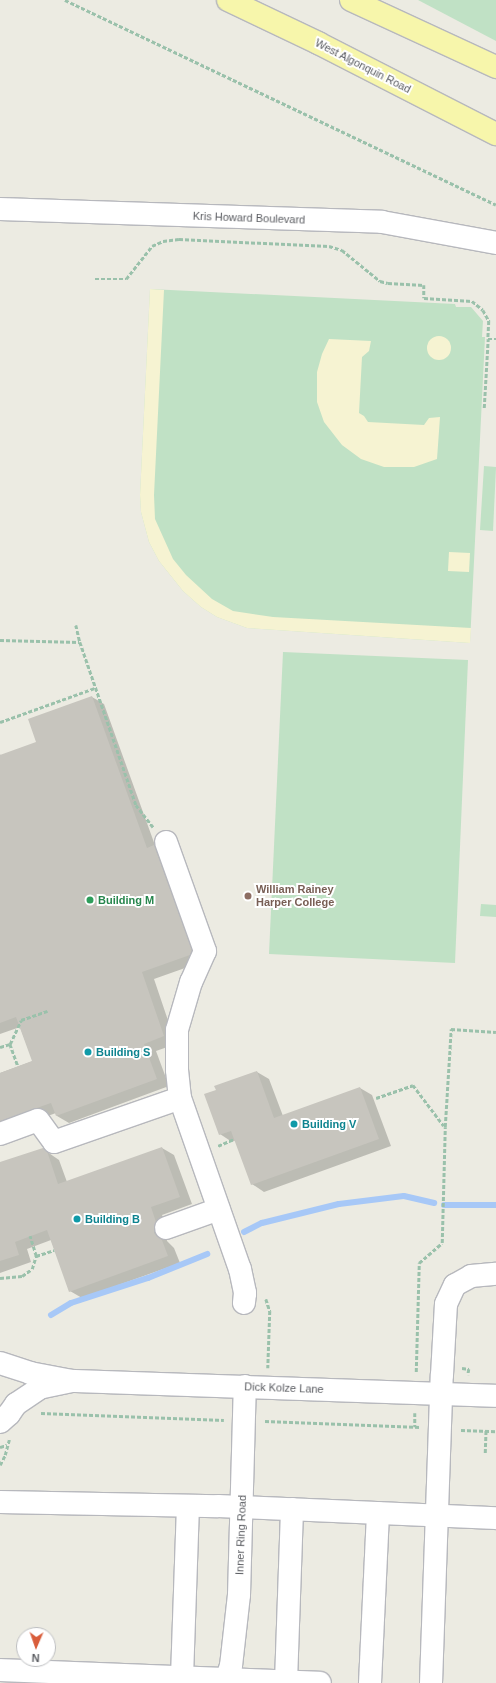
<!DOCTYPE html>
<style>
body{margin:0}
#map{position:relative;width:496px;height:1683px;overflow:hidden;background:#ecebe2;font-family:Arial,sans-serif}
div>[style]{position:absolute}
.green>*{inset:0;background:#c0e1c5}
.sand>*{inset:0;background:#f6f3d2}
.round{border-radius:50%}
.shadow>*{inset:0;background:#0003}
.stream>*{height:6px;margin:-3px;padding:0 3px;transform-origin:3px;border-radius:3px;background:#a7c8f7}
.building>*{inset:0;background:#c7c5be}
.path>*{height:2.5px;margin-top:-1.25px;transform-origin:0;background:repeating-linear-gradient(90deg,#9ac1ab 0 4px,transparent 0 6px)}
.roads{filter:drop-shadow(1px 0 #b7b8bd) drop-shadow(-1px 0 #b7b8bd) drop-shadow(0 1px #b7b8bd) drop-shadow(0 -1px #b7b8bd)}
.minor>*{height:22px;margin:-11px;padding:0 11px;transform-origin:11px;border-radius:11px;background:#fff}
.major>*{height:22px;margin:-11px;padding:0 11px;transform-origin:11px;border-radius:11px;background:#f7f6ab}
.dots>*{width:11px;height:11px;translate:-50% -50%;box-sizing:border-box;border:2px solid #fff;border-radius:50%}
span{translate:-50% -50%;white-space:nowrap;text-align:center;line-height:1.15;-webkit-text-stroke:4px #fff;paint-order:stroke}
.street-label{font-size:11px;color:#5a5c61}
.education-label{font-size:11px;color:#785e54;font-weight:700}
.left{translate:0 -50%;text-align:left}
.leisure-label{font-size:11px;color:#27864d;font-weight:700}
.culture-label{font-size:11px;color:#0d838f;font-weight:700}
.north{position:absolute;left:16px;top:1627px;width:40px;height:40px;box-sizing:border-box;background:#fff;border:1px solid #bdbec0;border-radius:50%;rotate:182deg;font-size:11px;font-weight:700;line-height:16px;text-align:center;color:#5a5c61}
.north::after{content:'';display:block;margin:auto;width:14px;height:18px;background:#d95d3b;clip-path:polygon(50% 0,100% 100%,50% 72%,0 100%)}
</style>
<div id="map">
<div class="green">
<div style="clip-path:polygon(418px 0,496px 0,496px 41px)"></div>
<div style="clip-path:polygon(150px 289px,455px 304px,456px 307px,471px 307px,483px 321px,482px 337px,485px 337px,470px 643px,247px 628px,217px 617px,201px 607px,183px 591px,159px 561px,149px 542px,141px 512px,140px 495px)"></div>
<div style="clip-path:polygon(484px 466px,496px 467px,493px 531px,480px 530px)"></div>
<div style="clip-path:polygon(283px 652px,468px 660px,455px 963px,269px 954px)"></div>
<div style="clip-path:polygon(481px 904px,496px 905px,496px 917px,480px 916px)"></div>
</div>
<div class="sand">
<div style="clip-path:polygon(150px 289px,164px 290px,154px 495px,155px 519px,173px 559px,186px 575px,212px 599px,233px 611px,273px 617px,471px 628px,470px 643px,247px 628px,217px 617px,201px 607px,183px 591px,159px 561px,149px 542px,141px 512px,140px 495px)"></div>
<div class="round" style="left:427px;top:336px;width:24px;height:24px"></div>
<div style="clip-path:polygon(329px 339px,371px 341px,369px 351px,362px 357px,359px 413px,364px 416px,368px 422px,424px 425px,429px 418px,440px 417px,437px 459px,414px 467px,384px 467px,361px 459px,342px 445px,324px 422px,317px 402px,317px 372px,322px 354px)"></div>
<div style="clip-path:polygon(449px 552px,470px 553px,469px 572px,448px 571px)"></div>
</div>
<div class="shadow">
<div style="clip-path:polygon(92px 697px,104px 704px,156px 848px,202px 962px,154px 979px,176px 1044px,156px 1051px,169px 1086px,69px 1123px,57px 1116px,56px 1113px,0 1133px,0 1073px,33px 1061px,20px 1027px,0 1034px,0 754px,1px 756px,38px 743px)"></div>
<div style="clip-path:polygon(257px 1072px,269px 1079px,283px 1116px,360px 1088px,372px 1095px,391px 1146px,264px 1192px,252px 1184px,236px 1140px,232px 1142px,220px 1134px,217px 1091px)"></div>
<div style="clip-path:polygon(162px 1148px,174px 1155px,192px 1204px,162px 1215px,168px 1229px,166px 1234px,167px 1241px,174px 1248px,180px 1263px,82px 1298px,70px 1291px,51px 1240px,27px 1249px,31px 1262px,0 1273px,0 1164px,43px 1149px,59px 1160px,67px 1182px)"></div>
</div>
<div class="stream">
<div style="left:444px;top:1205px;width:52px"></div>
<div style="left:244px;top:1232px;width:20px;rotate:-27deg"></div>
<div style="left:262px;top:1223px;width:79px;rotate:-13.9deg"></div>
<div style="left:339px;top:1204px;width:65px;rotate:-7deg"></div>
<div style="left:404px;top:1196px;width:31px;rotate:13deg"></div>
<div style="left:51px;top:1315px;width:23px;rotate:-31deg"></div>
<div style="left:71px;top:1303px;width:81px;rotate:-18deg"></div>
<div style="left:148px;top:1278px;width:64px;rotate:-22.1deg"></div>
</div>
<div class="building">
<div style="clip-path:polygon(92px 696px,147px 848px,154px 845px,192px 950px,190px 955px,142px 972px,164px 1036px,144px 1044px,157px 1079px,56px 1116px,51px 1103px,0 1121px,0 1073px,32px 1061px,16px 1017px,0 1023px,0 755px,36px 742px,28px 719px)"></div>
<div style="clip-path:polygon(257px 1071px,274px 1118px,360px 1087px,379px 1139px,251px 1185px,231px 1131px,219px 1135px,204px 1094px,216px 1090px,214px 1086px)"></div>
<div style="clip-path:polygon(162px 1147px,180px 1197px,151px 1207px,156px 1222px,154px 1226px,154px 1233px,162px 1240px,168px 1256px,69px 1292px,47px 1230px,15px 1242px,19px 1255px,0 1261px,0 1162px,43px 1148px,47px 1151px,58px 1184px)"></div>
</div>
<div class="path">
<div style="left:65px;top:0;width:477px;rotate:25.4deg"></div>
<div style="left:95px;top:279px;width:31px"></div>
<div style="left:126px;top:279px;width:42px;rotate:-51.8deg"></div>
<div style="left:152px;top:246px;width:12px;rotate:-24deg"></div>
<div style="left:163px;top:241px;width:16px;rotate:-7deg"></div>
<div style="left:179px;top:239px;width:150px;rotate:2.7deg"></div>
<div style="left:329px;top:246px;width:14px;rotate:17deg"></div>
<div style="left:342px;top:250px;width:49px;rotate:39.2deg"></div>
<div style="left:380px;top:281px;width:8px;rotate:14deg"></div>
<div style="left:388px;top:283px;width:36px;rotate:3deg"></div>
<div style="left:424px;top:285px;width:13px;rotate:90deg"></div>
<div style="left:424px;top:298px;width:48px;rotate:3.6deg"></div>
<div style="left:472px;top:301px;width:14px;rotate:39deg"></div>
<div style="left:483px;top:310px;width:13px;rotate:61deg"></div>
<div style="left:489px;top:321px;width:18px;rotate:93deg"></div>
<div style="left:488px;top:339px;width:8px"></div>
<div style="left:484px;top:408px;width:69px;rotate:-86.7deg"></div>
<div style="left:76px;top:625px;width:17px;rotate:77deg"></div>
<div style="left:80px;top:642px;width:172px;rotate:71deg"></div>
<div style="left:136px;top:805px;width:28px;rotate:52deg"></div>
<div style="left:0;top:640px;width:79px;rotate:1.5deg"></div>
<div style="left:0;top:722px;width:101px;rotate:-19.7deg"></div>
<div style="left:10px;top:1044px;width:23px;rotate:70deg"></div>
<div style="left:0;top:1047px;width:10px;rotate:-17deg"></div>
<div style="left:10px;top:1044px;width:26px;rotate:-65deg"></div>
<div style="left:21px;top:1020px;width:28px;rotate:-19deg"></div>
<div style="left:376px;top:1098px;width:39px;rotate:-19deg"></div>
<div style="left:413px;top:1085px;width:51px;rotate:52.9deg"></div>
<div style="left:218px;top:1146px;width:17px;rotate:-24deg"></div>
<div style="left:36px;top:1256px;width:19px;rotate:-18deg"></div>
<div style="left:0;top:1278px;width:22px;rotate:-5deg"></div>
<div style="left:22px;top:1276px;width:12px;rotate:-35deg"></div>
<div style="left:32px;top:1269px;width:14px;rotate:-73deg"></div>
<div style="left:36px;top:1256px;width:21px;rotate:-107deg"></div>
<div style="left:266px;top:1299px;width:13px;rotate:72deg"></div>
<div style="left:270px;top:1311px;width:57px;rotate:92deg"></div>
<div style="left:462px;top:1368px;width:7px;rotate:8deg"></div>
<div style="left:469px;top:1369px;width:6px;rotate:99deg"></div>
<div style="left:416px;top:1372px;width:109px;rotate:-88.4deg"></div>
<div style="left:419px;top:1263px;width:30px;rotate:-41deg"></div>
<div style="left:442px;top:1243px;width:116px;rotate:-88.5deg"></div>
<div style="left:445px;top:1127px;width:98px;rotate:-86.5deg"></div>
<div style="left:451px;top:1029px;width:45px;rotate:3.8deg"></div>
<div style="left:41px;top:1413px;width:183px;rotate:2.2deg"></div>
<div style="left:415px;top:1413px;width:14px;rotate:90deg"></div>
<div style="left:265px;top:1421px;width:155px;rotate:2.2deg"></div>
<div style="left:461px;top:1430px;width:35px;rotate:2deg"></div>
<div style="left:0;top:1447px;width:7px;rotate:-16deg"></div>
<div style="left:485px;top:1453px;width:23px;rotate:-88deg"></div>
<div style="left:0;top:1465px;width:11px;rotate:-63deg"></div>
<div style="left:5px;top:1455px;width:16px;rotate:-75deg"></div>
</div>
<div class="roads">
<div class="minor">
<div style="left:0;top:209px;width:382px;rotate:1.9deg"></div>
<div style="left:382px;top:222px;width:116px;rotate:10.4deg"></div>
<div style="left:166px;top:842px;width:116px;rotate:70.3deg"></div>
<div style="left:205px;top:951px;width:34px;rotate:114deg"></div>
<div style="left:191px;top:982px;width:50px;rotate:106.3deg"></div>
<div style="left:177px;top:1030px;width:40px;rotate:90deg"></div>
<div style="left:177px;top:1070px;width:28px;rotate:84deg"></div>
<div style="left:180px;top:1098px;width:181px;rotate:70.7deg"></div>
<div style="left:240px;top:1269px;width:25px;rotate:78deg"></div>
<div style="left:245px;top:1293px;width:10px;rotate:96deg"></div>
<div style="left:0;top:1134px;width:40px;rotate:-20.2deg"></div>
<div style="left:38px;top:1120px;width:27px;rotate:54deg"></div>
<div style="left:54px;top:1142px;width:133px;rotate:-19.2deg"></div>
<div style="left:166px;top:1228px;width:56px;rotate:-19.7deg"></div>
<div style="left:0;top:1363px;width:32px;rotate:18deg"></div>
<div style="left:30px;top:1373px;width:43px;rotate:10.8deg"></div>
<div style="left:72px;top:1381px;width:33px;rotate:168deg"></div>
<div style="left:40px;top:1388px;width:29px;rotate:146deg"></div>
<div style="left:16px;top:1404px;width:12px;rotate:125deg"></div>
<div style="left:9px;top:1414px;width:12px;rotate:138deg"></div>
<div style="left:72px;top:1381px;width:424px;rotate:2deg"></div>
<div style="left:0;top:1502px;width:218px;rotate:1.1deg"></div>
<div style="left:218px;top:1506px;width:278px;rotate:2.5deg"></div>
<div style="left:0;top:1670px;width:320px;rotate:2.3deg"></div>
<div style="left:182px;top:1677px;width:171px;rotate:-88deg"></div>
<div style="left:286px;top:1682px;width:173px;rotate:-88deg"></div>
<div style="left:225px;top:1683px;width:18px;rotate:-71deg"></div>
<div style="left:231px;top:1666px;width:71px;rotate:-83.6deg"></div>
<div style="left:239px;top:1595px;width:209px;rotate:-88.4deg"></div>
<div style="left:370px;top:1683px;width:170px;rotate:-87.3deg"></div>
<div style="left:431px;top:1683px;width:308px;rotate:-88deg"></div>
<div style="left:442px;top:1375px;width:71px;rotate:-86.8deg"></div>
<div style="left:446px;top:1304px;width:21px;rotate:-65deg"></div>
<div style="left:455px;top:1285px;width:18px;rotate:-29deg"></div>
<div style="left:471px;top:1276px;width:25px;rotate:-5deg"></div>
</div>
<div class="major">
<div style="left:228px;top:0;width:100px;rotate:25.5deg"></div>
<div style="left:318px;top:43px;width:200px;rotate:27.1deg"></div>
<div style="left:351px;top:0;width:160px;rotate:24.8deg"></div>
</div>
</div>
<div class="dots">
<div style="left:248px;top:896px;background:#8d6e63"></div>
<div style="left:90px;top:900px;background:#2e9e5b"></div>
<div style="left:88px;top:1052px;background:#0f9aa8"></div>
<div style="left:294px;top:1124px;background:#0f9aa8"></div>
<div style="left:77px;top:1219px;background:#0f9aa8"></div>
</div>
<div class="street-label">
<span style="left:363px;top:66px;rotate:27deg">West Algonquin Road</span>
<span style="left:249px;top:218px;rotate:2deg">Kris Howard Boulevard</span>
<span style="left:284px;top:1388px;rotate:2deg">Dick Kolze Lane</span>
<span style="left:241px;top:1535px;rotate:-88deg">Inner Ring Road</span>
</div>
<div class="education-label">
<span class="left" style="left:256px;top:896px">William Rainey<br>Harper College</span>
</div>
<div class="leisure-label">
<span class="left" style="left:98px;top:900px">Building M</span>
</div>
<div class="culture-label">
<span class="left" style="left:96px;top:1052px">Building S</span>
<span class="left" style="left:302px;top:1124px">Building V</span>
<span class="left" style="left:85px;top:1219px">Building B</span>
</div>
<div class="north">N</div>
</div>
